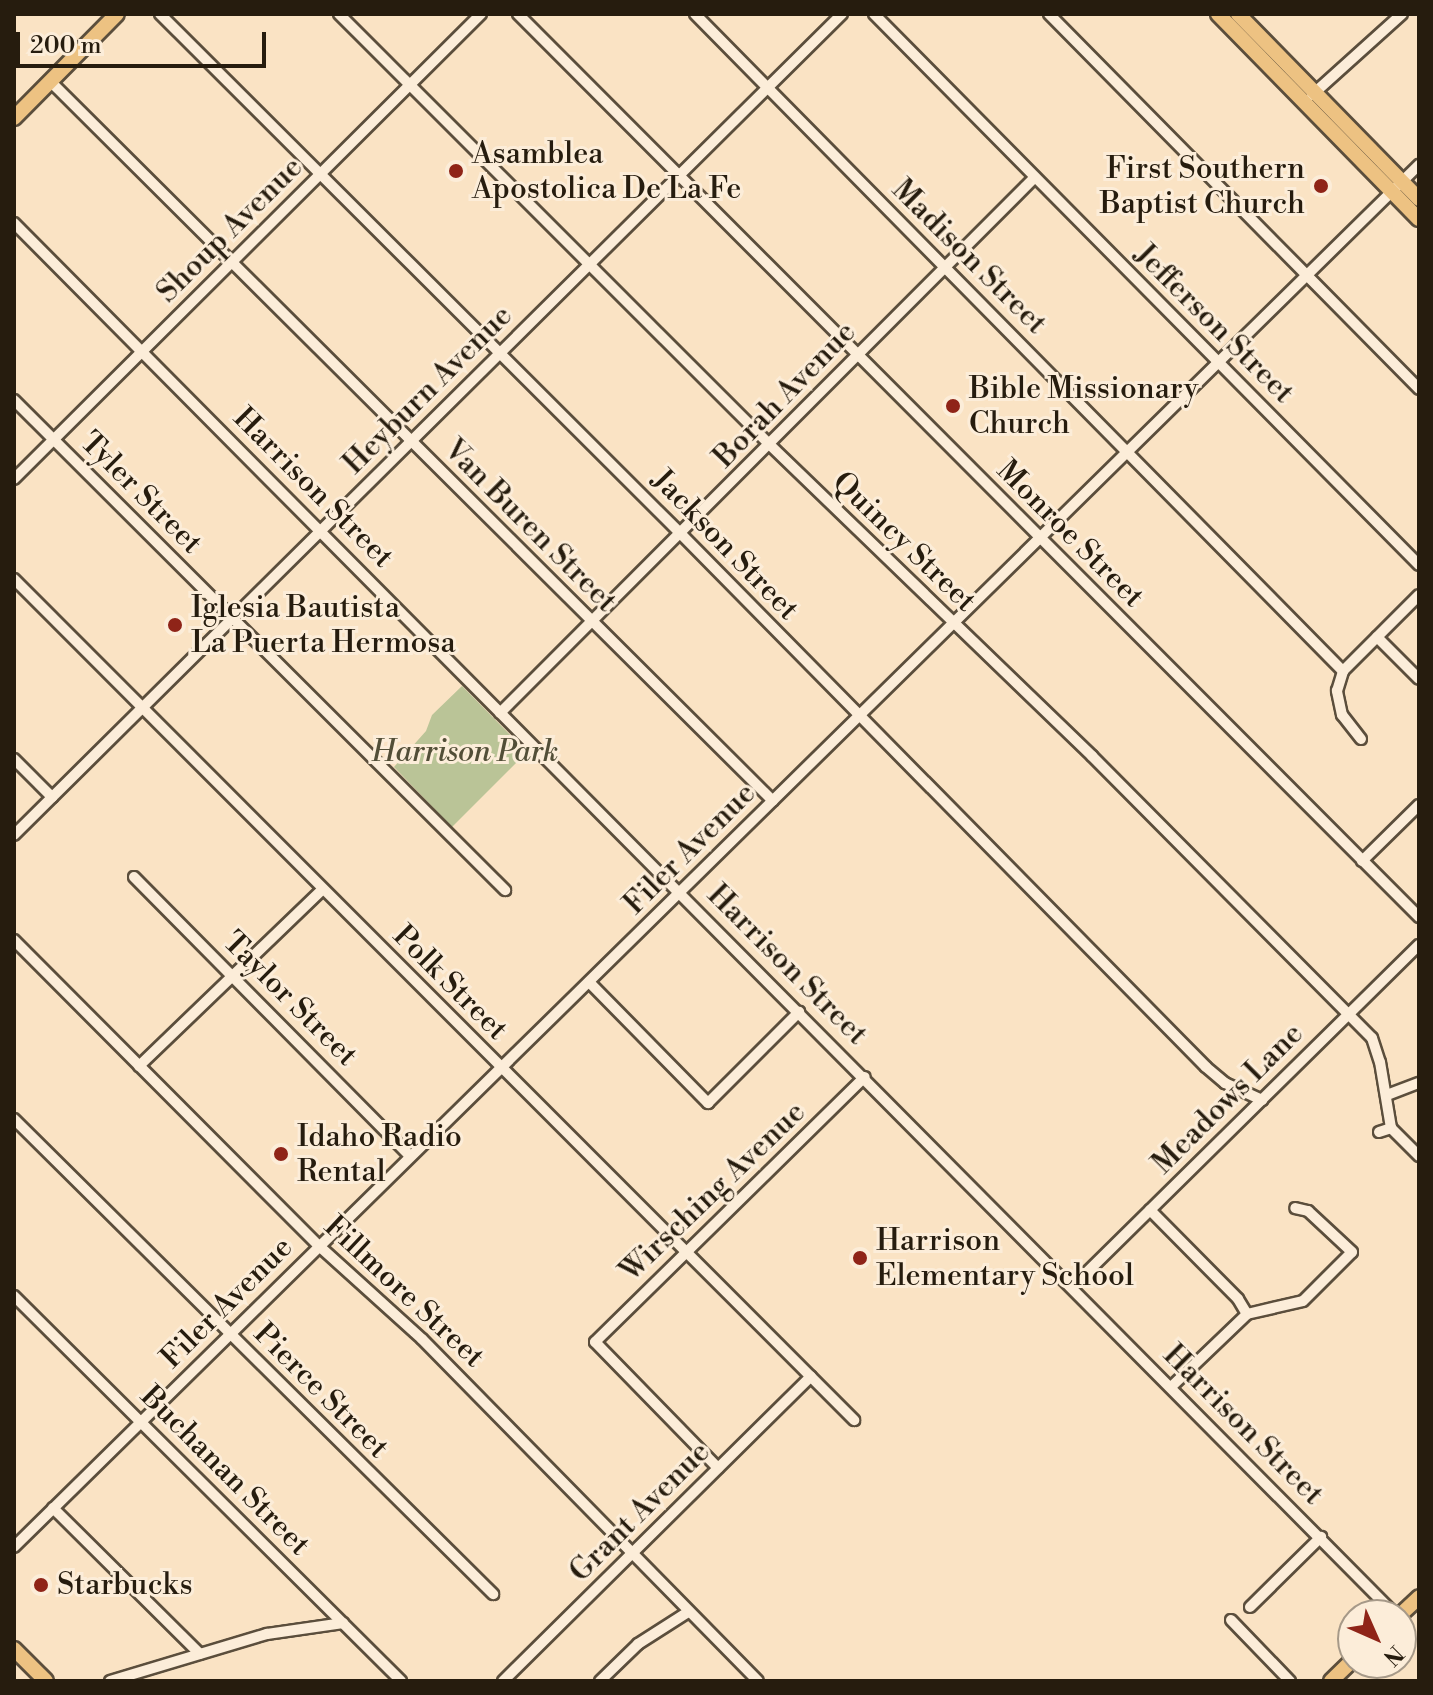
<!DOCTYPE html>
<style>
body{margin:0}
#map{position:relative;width:1433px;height:1695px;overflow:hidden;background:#fae3c4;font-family:"Libre Bodoni",serif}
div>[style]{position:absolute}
.green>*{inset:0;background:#bac497}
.roads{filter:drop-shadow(2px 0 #5b4e3c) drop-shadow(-2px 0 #5b4e3c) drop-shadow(0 2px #5b4e3c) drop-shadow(0 -2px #5b4e3c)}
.minor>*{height:10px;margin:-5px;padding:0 5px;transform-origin:5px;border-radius:5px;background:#fcedd9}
.major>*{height:14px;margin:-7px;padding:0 7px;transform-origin:7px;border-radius:7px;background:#edc282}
.dots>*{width:22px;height:22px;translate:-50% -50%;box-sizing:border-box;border:4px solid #fcedd9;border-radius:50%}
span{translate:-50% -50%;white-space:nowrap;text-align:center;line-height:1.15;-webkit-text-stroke:6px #fcedd9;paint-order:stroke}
.poi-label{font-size:30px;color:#261c0e}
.left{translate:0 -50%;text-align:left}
.right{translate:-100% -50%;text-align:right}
.street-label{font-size:30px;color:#261c0e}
.park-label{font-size:30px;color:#524e37;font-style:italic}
.frame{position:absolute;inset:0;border:16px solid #261c0e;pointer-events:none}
.north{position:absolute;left:1337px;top:1599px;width:80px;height:80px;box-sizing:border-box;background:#fcedd9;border:2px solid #a69988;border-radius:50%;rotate:135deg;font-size:22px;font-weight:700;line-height:32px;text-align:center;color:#261c0e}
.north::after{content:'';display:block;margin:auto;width:28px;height:36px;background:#8f2418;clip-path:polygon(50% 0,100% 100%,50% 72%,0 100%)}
.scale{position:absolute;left:16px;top:32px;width:250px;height:36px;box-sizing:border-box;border:4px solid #261c0e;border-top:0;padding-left:10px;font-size:24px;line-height:28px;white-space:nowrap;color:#261c0e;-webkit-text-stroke:6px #fcedd9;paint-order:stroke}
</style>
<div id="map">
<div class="green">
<div style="clip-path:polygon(462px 686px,527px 752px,452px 827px,394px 767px,426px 731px,432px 715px)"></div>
</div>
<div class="roads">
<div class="minor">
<div style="left:160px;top:14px;width:736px;rotate:44.94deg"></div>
<div style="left:681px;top:534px;width:748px;rotate:45.43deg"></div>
<div style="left:1206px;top:1067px;width:25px;rotate:40deg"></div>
<div style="left:1225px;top:1083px;width:41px;rotate:24.7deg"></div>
<div style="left:339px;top:14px;width:610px;rotate:45deg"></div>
<div style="left:770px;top:445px;width:448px;rotate:44deg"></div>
<div style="left:1092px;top:756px;width:397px;rotate:45.2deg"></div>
<div style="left:1372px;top:1038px;width:25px;rotate:72deg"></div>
<div style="left:1380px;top:1062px;width:67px;rotate:80.5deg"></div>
<div style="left:1391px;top:1128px;width:40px;rotate:45deg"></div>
<div style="left:518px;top:14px;width:1276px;rotate:45.06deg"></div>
<div style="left:695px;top:14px;width:923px;rotate:45.4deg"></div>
<div style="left:874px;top:14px;width:775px;rotate:45.31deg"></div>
<div style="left:1049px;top:14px;width:527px;rotate:45.38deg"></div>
<div style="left:50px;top:81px;width:1020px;rotate:44.88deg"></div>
<div style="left:1312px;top:95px;width:121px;rotate:-42deg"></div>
<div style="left:14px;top:223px;width:1962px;rotate:45.21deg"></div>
<div style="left:14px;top:400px;width:694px;rotate:44.94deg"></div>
<div style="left:14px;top:479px;width:659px;rotate:-44.88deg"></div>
<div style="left:14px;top:579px;width:1189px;rotate:45.03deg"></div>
<div style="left:1377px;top:637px;width:59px;rotate:45deg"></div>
<div style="left:500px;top:713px;width:757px;rotate:-45.05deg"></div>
<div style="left:1361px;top:739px;width:31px;rotate:-128deg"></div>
<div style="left:1342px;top:715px;width:25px;rotate:-102deg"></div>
<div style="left:1337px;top:691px;width:21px;rotate:-73deg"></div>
<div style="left:1343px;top:671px;width:107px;rotate:-45deg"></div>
<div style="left:14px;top:759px;width:54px;rotate:45deg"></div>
<div style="left:14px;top:835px;width:1166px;rotate:-44.76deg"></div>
<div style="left:1362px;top:861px;width:80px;rotate:-44.5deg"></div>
<div style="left:134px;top:877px;width:392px;rotate:45.3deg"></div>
<div style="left:14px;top:940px;width:431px;rotate:45.1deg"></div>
<div style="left:318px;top:1245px;width:140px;rotate:42.1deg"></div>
<div style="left:422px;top:1339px;width:479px;rotate:45.5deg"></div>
<div style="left:589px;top:982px;width:170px;rotate:45.5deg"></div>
<div style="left:708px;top:1103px;width:129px;rotate:-45deg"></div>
<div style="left:139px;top:1066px;width:255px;rotate:-43.9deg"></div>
<div style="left:1387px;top:1095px;width:34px;rotate:-21deg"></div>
<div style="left:14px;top:1119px;width:675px;rotate:44.76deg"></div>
<div style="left:1379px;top:1132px;width:13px;rotate:-18deg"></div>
<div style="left:1150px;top:1210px;width:125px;rotate:45.3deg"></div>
<div style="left:1238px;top:1299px;width:17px;rotate:59deg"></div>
<div style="left:1072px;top:1287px;width:487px;rotate:-44.6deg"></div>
<div style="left:14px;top:1296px;width:546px;rotate:44.85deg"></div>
<div style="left:1171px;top:1387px;width:105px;rotate:-43.8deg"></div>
<div style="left:1247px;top:1314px;width:57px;rotate:-13.1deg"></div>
<div style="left:1303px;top:1301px;width:69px;rotate:-45deg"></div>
<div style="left:1352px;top:1252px;width:60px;rotate:-137deg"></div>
<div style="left:1308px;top:1211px;width:13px;rotate:-167deg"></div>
<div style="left:718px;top:1468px;width:176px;rotate:-134.3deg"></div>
<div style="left:595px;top:1342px;width:378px;rotate:-44.5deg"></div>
<div style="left:53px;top:1508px;width:207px;rotate:44.8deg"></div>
<div style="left:14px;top:1547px;width:1971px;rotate:-44.53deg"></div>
<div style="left:1250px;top:1607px;width:100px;rotate:-44.6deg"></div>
<div style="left:1231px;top:1620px;width:85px;rotate:46deg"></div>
<div style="left:110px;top:1681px;width:164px;rotate:-16.7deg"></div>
<div style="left:267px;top:1634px;width:77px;rotate:-8.2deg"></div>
<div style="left:503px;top:1681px;width:433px;rotate:-44.7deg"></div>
<div style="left:600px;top:1681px;width:53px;rotate:-44.2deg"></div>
<div style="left:638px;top:1644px;width:59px;rotate:-32.6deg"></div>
</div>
<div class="major">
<div style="left:1218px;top:14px;width:287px;rotate:45.6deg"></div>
<div style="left:1238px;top:14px;width:259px;rotate:45.6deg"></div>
<div style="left:14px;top:118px;width:146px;rotate:-45.3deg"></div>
<div style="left:1400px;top:1615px;width:26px;rotate:-43deg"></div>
<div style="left:14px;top:1649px;width:45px;rotate:45deg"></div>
<div style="left:1331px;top:1681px;width:30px;rotate:-44deg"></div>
</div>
</div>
<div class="dots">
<div style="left:456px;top:171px;background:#8f2418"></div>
<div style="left:1321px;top:186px;background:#8f2418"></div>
<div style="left:953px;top:406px;background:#8f2418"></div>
<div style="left:175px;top:625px;background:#8f2418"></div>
<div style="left:281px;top:1154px;background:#8f2418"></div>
<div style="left:860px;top:1258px;background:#8f2418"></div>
<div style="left:41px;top:1585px;background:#8f2418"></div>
</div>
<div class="poi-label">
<span class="left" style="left:472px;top:171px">Asamblea<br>Apostolica De La Fe</span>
<span class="right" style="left:1305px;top:186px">First Southern<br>Baptist Church</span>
<span class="left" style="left:969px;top:406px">Bible Missionary<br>Church</span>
<span class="left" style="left:191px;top:625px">Iglesia Bautista<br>La Puerta Hermosa</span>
<span class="left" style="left:297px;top:1154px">Idaho Radio<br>Rental</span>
<span class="left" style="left:876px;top:1258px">Harrison<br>Elementary School</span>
<span class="left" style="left:57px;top:1585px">Starbucks</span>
</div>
<div class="street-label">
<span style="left:230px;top:230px;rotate:-45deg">Shoup Avenue</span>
<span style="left:969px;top:257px;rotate:45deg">Madison Street</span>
<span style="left:1214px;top:324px;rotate:45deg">Jefferson Street</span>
<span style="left:428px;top:390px;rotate:-45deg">Heyburn Avenue</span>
<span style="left:785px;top:395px;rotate:-46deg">Borah Avenue</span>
<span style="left:313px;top:488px;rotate:45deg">Harrison Street</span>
<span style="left:141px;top:493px;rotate:45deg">Tyler Street</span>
<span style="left:530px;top:526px;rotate:45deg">Van Buren Street</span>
<span style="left:1070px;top:534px;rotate:45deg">Monroe Street</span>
<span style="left:904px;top:542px;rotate:44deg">Quincy Street</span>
<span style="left:725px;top:545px;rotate:46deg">Jackson Street</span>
<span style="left:690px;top:849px;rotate:-45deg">Filer Avenue</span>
<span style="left:787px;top:965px;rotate:45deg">Harrison Street</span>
<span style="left:450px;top:983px;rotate:45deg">Polk Street</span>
<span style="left:290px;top:999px;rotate:45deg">Taylor Street</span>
<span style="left:1228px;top:1099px;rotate:-45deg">Meadows Lane</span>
<span style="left:713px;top:1192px;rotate:-44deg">Wirsching Avenue</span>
<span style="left:404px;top:1292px;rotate:43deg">Fillmore Street</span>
<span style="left:227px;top:1303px;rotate:-45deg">Filer Avenue</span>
<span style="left:321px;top:1391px;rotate:45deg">Pierce Street</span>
<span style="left:1243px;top:1425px;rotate:45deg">Harrison Street</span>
<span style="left:225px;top:1471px;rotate:45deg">Buchanan Street</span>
<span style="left:640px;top:1512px;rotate:-45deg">Grant Avenue</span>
</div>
<div class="park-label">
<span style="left:465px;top:752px">Harrison Park</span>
</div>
<div class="frame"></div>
<div class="north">N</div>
<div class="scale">200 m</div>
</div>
